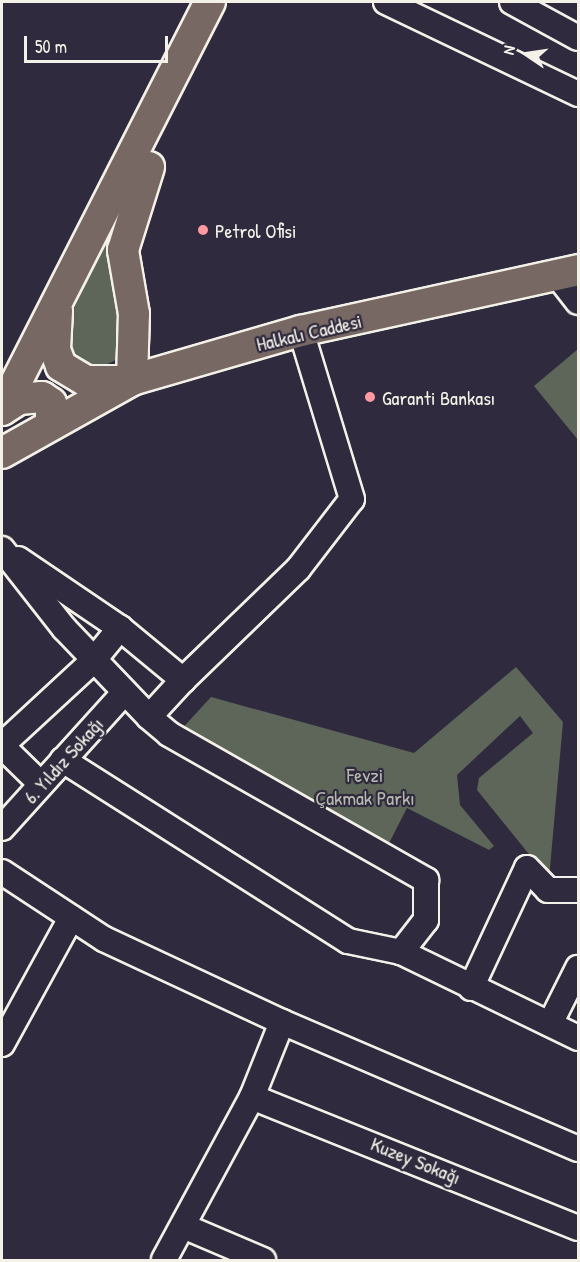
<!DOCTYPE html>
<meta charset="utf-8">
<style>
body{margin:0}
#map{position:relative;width:580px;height:1262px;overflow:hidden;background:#2f2a3d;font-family:"Patrick Hand",sans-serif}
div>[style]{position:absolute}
.green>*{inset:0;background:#5e6659}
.roads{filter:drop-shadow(2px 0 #f4f1e8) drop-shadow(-2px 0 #f4f1e8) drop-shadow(0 2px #f4f1e8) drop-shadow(0 -2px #f4f1e8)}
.minor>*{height:24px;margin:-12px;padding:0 12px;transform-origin:12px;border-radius:12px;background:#2f2a3d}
.major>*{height:30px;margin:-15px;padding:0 15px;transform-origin:15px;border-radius:15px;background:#776864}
.dots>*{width:16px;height:16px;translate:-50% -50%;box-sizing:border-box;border:3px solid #2f2a3d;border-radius:50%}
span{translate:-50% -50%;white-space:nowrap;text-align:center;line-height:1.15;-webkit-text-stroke:4.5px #2f2a3d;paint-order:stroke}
.poi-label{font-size:20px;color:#f4f1e8}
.left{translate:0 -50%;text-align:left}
.street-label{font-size:20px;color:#f4f1e8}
.park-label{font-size:20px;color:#b8b9af}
.frame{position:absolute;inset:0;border:3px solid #f4f1e8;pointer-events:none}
.north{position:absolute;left:496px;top:24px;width:60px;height:60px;-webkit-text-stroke:4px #2f2a3d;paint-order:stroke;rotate:283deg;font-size:16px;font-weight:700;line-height:24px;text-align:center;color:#f4f1e8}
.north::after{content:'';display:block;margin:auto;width:21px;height:27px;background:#f4f1e8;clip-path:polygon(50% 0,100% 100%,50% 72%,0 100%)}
.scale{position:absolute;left:24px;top:36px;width:144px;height:27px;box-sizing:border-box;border:3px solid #f4f1e8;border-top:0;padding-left:8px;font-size:18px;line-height:21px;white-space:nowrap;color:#f4f1e8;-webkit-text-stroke:4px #2f2a3d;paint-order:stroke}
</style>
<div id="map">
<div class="green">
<div style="clip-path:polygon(113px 224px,121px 297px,120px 358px,99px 368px,82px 365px,67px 341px,70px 317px)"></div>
<div style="clip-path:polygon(578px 349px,578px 440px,534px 386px)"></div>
<div style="clip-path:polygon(516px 667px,563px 722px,549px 879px,477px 790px,479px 778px,533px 733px,520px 716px,457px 775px,460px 805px,494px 846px,489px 850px,407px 808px,385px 851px,178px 733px,211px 697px,414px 753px)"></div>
</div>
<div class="roads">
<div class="minor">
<div style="left:386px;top:2px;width:213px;rotate:25.6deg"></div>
<div style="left:512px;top:2px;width:75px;rotate:28.6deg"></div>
<div style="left:557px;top:275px;width:34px;rotate:52deg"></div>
<div style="left:2px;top:549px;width:100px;rotate:51.9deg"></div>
<div style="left:64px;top:628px;width:123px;rotate:46.3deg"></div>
<div style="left:149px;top:717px;width:26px;rotate:40deg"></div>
<div style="left:169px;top:734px;width:296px;rotate:29.6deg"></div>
<div style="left:426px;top:880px;width:40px;rotate:90deg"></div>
<div style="left:426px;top:920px;width:41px;rotate:128deg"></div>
<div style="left:401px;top:952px;width:54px;rotate:-168.3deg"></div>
<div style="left:348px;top:941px;width:338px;rotate:-147.6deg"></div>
<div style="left:18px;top:559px;width:123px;rotate:34.1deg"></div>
<div style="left:120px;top:628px;width:82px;rotate:39.5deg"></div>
<div style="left:183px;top:680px;width:160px;rotate:-44deg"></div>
<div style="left:298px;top:569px;width:88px;rotate:-52.4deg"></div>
<div style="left:352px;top:499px;width:176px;rotate:-106.9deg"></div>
<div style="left:149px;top:717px;width:50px;rotate:-47.4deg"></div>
<div style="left:2px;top:745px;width:124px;rotate:-42.7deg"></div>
<div style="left:93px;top:661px;width:43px;rotate:-50.7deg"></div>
<div style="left:2px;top:746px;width:54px;rotate:44.3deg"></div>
<div style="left:2px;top:828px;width:183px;rotate:-47.9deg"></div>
<div style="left:2px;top:872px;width:122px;rotate:33.3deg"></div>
<div style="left:104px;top:939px;width:196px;rotate:25deg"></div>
<div style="left:282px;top:1022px;width:81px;rotate:111.8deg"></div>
<div style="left:252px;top:1097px;width:185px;rotate:118.4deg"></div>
<div style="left:401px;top:952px;width:197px;rotate:25.9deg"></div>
<div style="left:471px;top:988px;width:132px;rotate:-65deg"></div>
<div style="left:527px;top:868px;width:30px;rotate:46deg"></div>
<div style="left:548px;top:890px;width:30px"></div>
<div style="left:282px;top:1022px;width:322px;rotate:23.2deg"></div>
<div style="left:550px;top:1024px;width:63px;rotate:-63.4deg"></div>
<div style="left:2px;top:1044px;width:144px;rotate:-61.3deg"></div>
<div style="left:252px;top:1097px;width:351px;rotate:21.9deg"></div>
<div style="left:183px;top:1226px;width:87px;rotate:23deg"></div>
</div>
<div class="major">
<div style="left:57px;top:311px;width:39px;rotate:93deg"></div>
<div style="left:55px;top:350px;width:17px;rotate:69deg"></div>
<div style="left:61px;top:366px;width:29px;rotate:31deg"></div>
<div style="left:86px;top:381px;width:40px"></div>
<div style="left:132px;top:380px;width:66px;rotate:-88.3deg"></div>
<div style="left:134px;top:314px;width:65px;rotate:-99.8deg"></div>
<div style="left:123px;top:250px;width:87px;rotate:-72.6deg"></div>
<div style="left:2px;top:410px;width:458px;rotate:-63deg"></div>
<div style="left:2px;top:410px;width:20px;rotate:-33deg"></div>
<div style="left:19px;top:399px;width:23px;rotate:-5deg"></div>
<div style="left:42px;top:397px;width:11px;rotate:34deg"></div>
<div style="left:51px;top:403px;width:22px;rotate:90deg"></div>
<div style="left:2px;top:453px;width:149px;rotate:-29.3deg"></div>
<div style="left:132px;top:380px;width:176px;rotate:-16.2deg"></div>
<div style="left:301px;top:331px;width:284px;rotate:-12.4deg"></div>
</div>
</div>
<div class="dots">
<div style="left:203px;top:230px;background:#ff9aa2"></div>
<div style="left:370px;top:397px;background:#ff9aa2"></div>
</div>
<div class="poi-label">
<span class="left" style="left:215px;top:230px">Petrol Ofisi</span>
<span class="left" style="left:382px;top:397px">Garanti Bankası</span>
</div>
<div class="street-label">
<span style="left:309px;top:332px;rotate:-13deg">Halkalı Caddesi</span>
<span style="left:63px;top:760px;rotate:-48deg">6. Yıldız Sokağı</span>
<span style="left:416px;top:1160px;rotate:22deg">Kuzey Sokağı</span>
</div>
<div class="park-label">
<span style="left:365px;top:786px">Fevzi<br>Çakmak Parkı</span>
</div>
<div class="frame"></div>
<div class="north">N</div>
<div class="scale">50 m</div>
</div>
